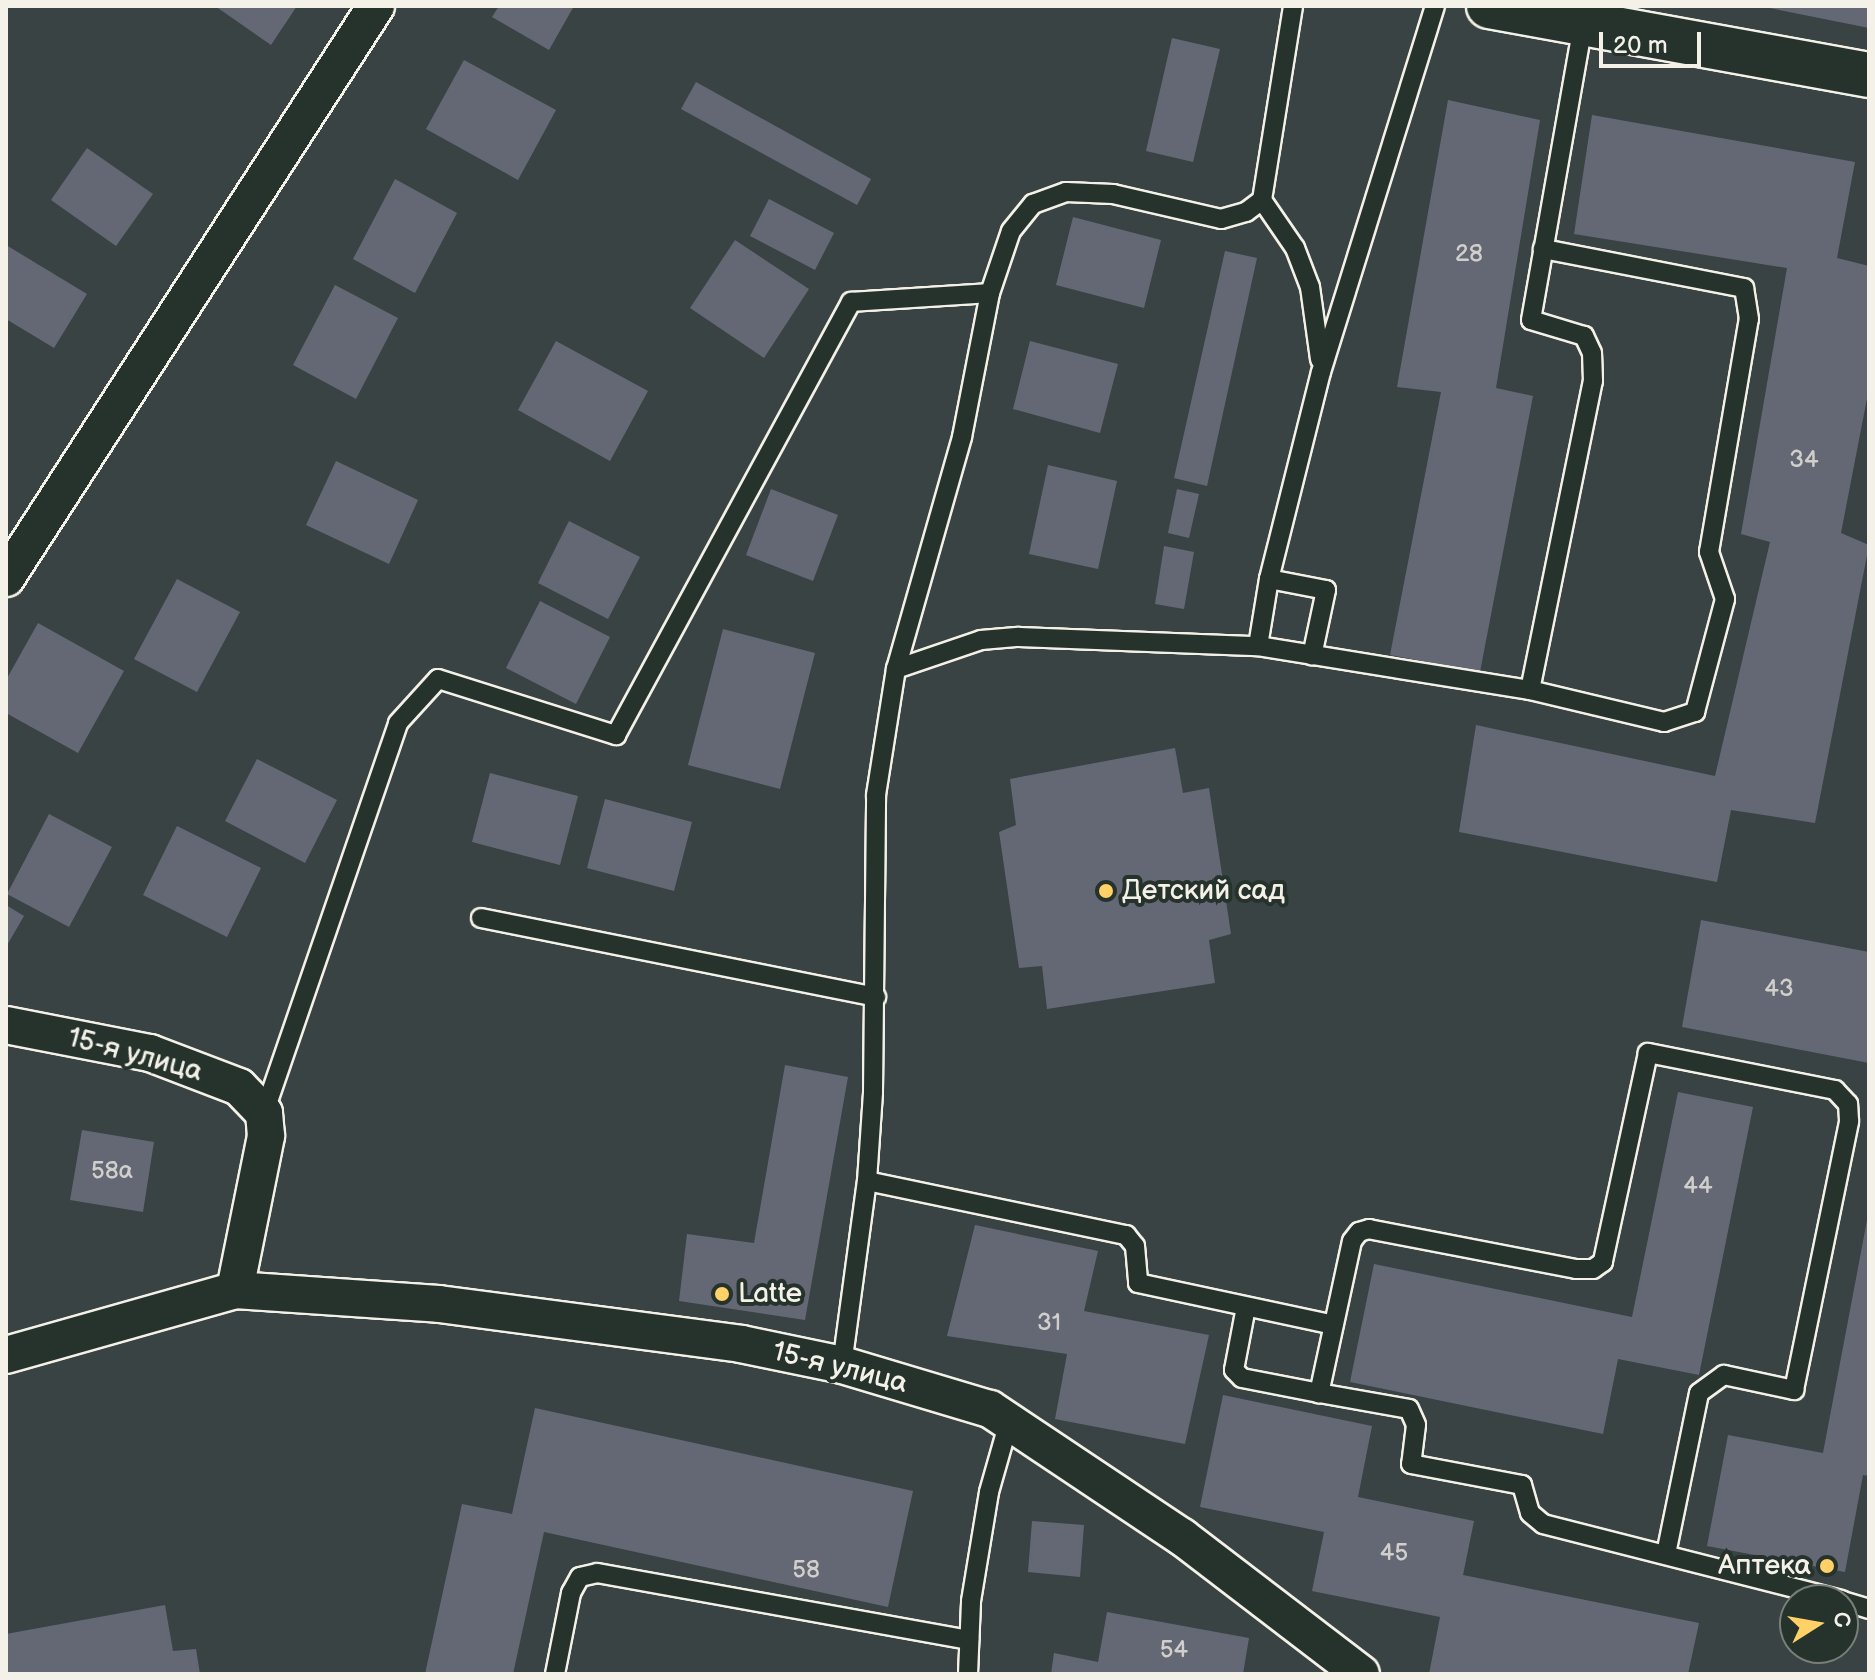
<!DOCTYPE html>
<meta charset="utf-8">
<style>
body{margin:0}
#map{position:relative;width:1875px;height:1680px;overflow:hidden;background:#394343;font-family:"Balsamiq Sans",sans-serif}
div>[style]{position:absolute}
.building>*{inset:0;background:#646875}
.roads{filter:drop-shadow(2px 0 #f4f1e8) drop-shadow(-2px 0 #f4f1e8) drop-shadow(0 2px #f4f1e8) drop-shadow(0 -2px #f4f1e8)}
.service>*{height:18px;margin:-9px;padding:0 9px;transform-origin:9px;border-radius:9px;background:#26332d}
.minor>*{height:36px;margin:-18px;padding:0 18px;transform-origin:18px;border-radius:18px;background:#26332d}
.tertiary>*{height:44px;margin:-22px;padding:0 22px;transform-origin:22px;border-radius:22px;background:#26332d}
.dots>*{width:22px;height:22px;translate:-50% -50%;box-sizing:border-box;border:4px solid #26332d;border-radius:50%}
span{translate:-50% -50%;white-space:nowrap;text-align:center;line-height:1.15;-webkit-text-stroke:8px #26332d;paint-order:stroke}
.number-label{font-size:24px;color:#d0cfcb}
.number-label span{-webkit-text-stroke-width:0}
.poi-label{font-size:28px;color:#f4f1e8}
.left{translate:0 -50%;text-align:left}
.right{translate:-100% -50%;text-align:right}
.street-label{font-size:28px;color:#f4f1e8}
.frame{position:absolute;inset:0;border:8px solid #f4f1e8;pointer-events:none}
.north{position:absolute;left:1779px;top:1584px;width:80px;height:80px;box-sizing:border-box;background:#26332d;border:2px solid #787f78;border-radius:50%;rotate:79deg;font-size:22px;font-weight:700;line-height:32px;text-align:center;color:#f4f1e8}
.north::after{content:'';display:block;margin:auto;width:28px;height:36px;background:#ffd166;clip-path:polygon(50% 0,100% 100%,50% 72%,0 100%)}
.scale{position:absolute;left:1599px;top:32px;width:102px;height:36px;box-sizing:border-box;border:4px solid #f4f1e8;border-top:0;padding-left:10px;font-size:24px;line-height:28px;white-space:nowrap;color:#f4f1e8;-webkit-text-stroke:6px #26332d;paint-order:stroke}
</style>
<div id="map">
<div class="building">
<div style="clip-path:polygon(215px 6px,297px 6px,271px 45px)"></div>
<div style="clip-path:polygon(499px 6px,574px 6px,549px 50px,492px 17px)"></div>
<div style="clip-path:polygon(1765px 6px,1869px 6px,1869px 28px,1765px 7px)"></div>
<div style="clip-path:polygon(1172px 38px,1220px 49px,1193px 162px,1146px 151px)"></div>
<div style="clip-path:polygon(464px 60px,556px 110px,518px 180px,426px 129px)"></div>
<div style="clip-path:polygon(696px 82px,871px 179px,857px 205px,681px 109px)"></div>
<div style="clip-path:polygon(1448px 100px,1540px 120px,1496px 388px,1533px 396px,1480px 672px,1390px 655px,1441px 392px,1397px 387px)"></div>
<div style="clip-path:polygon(1592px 115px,1855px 162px,1837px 258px,1869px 266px,1869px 388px,1841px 533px,1869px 545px,1815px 823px,1731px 810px,1717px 882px,1459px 832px,1476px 725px,1715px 776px,1770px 542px,1741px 534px,1787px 268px,1574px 234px)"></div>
<div style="clip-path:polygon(87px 148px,153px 194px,116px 246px,51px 200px)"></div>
<div style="clip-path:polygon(395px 179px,457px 213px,415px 293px,353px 259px)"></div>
<div style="clip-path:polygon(769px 199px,834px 233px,815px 270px,750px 236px)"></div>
<div style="clip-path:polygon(1073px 217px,1161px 240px,1144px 308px,1056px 285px)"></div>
<div style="clip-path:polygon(735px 240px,809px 289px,764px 358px,690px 308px)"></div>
<div style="clip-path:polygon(6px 245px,87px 294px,54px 348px,6px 319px)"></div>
<div style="clip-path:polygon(1225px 251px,1257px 258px,1207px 486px,1174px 478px)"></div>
<div style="clip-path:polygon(335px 285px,398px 318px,356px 399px,293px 365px)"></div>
<div style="clip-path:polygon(556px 341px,648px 391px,610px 461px,518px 410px)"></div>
<div style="clip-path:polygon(1030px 341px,1118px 364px,1100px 433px,1013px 409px)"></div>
<div style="clip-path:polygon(336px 461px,418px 500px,389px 564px,306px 525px)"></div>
<div style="clip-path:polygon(1048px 465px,1117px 481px,1098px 569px,1029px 554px)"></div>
<div style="clip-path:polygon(771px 489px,838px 515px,813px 581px,746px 555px)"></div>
<div style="clip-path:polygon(1177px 489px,1199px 494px,1189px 538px,1168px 533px)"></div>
<div style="clip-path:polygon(569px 521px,640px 557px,608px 619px,538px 583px)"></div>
<div style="clip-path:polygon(1164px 546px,1194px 552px,1184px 609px,1155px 604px)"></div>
<div style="clip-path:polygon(177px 579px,240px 612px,197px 692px,134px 659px)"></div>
<div style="clip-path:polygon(540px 601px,610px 637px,576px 704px,506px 668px)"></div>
<div style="clip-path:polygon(38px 623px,124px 671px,78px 753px,6px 713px,6px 680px)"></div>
<div style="clip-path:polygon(723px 629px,815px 653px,780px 789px,688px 765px)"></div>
<div style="clip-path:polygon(1175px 748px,1183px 793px,1209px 788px,1231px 934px,1209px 940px,1215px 983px,1047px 1009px,1042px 966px,1019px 968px,999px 832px,1016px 825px,1010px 779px)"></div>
<div style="clip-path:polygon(257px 759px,337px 800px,305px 863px,225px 821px)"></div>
<div style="clip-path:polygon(490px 773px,578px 796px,560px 865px,472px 842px)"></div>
<div style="clip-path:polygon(605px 799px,692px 822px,674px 891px,587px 868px)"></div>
<div style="clip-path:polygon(49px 814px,112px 847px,69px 927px,7px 894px)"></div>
<div style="clip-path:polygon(177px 826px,261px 868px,227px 937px,143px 895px)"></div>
<div style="clip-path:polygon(6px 905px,24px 916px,6px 947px)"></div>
<div style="clip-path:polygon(1701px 920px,1869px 952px,1869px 1063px,1682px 1027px)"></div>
<div style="clip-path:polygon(785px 1065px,848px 1077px,805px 1320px,679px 1301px,687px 1234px,754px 1243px)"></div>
<div style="clip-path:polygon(1678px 1092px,1753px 1107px,1699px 1375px,1618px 1359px,1603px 1434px,1350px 1382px,1374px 1264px,1632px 1317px)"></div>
<div style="clip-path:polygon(82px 1130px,154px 1142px,143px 1212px,70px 1200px)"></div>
<div style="clip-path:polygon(1868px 1215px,1869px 1476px,1863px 1475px,1845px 1572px,1707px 1546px,1728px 1435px,1823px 1453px)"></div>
<div style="clip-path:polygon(975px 1225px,1098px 1251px,1084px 1311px,1209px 1335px,1185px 1444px,1055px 1419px,1067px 1354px,947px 1336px)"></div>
<div style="clip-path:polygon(1223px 1395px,1372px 1426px,1358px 1497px,1474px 1521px,1463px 1575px,1699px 1623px,1688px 1674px,1429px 1674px,1440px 1617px,1312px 1591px,1324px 1532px,1200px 1507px)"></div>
<div style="clip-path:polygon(535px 1408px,913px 1491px,888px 1607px,544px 1532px,513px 1674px,425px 1674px,462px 1504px,512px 1514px)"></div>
<div style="clip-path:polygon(1032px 1521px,1084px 1525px,1080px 1577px,1028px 1572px)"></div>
<div style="clip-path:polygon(165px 1605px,173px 1651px,196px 1649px,200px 1674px,6px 1674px,6px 1634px)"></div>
<div style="clip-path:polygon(1107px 1612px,1249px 1638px,1243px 1674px,1051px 1674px,1054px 1653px,1098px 1662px)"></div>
</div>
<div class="roads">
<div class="service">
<div style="left:1262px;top:200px;width:58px;rotate:55.5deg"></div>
<div style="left:1295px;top:248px;width:42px;rotate:69deg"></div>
<div style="left:1310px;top:287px;width:73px;rotate:82.1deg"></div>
<div style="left:1269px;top:579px;width:58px;rotate:10.9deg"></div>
<div style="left:1326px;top:590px;width:67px;rotate:102deg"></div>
<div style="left:1258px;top:646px;width:68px;rotate:-80.7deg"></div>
<div style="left:1269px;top:579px;width:213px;rotate:-75.9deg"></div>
<div style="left:1321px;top:372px;width:383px;rotate:-72.7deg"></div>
<div style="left:896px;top:669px;width:90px;rotate:-18.8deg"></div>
<div style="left:981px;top:640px;width:38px;rotate:-5deg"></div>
<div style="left:1019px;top:637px;width:239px;rotate:2.2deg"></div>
<div style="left:1258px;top:646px;width:276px;rotate:9.2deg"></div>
<div style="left:1530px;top:690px;width:138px;rotate:13.4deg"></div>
<div style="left:1664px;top:722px;width:33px;rotate:-18deg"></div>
<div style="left:1695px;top:712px;width:117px;rotate:-75.1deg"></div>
<div style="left:1725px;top:599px;width:50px;rotate:-108.8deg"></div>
<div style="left:1709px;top:552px;width:236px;rotate:-80.3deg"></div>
<div style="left:1749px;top:319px;width:31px;rotate:-99deg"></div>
<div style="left:1744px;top:288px;width:205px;rotate:-169deg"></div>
<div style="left:1530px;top:690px;width:315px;rotate:-78.5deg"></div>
<div style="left:1593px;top:381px;width:28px;rotate:-92deg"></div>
<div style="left:1592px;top:353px;width:19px;rotate:-115deg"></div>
<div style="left:1584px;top:336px;width:55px;rotate:-163.2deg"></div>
<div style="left:1531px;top:320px;width:300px;rotate:-80deg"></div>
<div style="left:481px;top:918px;width:403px;rotate:11.3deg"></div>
<div style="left:264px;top:1113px;width:412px;rotate:-71deg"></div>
<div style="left:398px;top:723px;width:59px;rotate:-47.7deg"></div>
<div style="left:438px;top:679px;width:187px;rotate:17.5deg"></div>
<div style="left:616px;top:735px;width:493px;rotate:-61.5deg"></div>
<div style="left:851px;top:302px;width:139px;rotate:-3.7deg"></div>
<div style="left:867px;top:1181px;width:265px;rotate:11.8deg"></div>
<div style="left:1126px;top:1235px;width:14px;rotate:51deg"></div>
<div style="left:1135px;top:1246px;width:37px;rotate:85deg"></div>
<div style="left:1138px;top:1283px;width:200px;rotate:12.1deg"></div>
<div style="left:1246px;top:1307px;width:64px;rotate:100.8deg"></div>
<div style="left:1234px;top:1370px;width:11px;rotate:45deg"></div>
<div style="left:1242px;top:1378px;width:78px;rotate:11deg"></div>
<div style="left:842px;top:1365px;width:186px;rotate:-82.3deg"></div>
<div style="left:867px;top:1181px;width:89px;rotate:-86.1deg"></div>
<div style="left:873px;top:1092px;width:297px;rotate:-89.4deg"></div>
<div style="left:876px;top:795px;width:128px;rotate:-81deg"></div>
<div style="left:896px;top:669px;width:241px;rotate:-74.1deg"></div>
<div style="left:962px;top:437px;width:147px;rotate:-79deg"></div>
<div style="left:990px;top:293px;width:65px;rotate:-71.3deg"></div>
<div style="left:1011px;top:231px;width:35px;rotate:-51deg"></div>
<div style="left:1033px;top:204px;width:35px;rotate:-20deg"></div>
<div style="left:1066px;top:192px;width:47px;rotate:2.4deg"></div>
<div style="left:1113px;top:194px;width:111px;rotate:13deg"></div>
<div style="left:1221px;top:219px;width:26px;rotate:-16deg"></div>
<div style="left:1246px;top:212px;width:20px;rotate:-37deg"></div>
<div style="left:1262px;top:200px;width:196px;rotate:-80.9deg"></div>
<div style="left:1666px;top:1554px;width:164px;rotate:-78.4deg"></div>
<div style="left:1699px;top:1393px;width:31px;rotate:-36deg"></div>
<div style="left:1724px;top:1375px;width:72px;rotate:12.1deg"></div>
<div style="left:1794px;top:1390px;width:275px;rotate:-78.4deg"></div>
<div style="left:1849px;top:1121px;width:17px;rotate:-93deg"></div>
<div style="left:1848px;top:1104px;width:19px;rotate:-133deg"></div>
<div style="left:1835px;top:1090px;width:191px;rotate:-168.8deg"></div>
<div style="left:1648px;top:1053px;width:214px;rotate:102.2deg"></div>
<div style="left:1603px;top:1262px;width:12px;rotate:145deg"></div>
<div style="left:1593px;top:1269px;width:17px;rotate:180deg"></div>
<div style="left:1576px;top:1269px;width:211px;rotate:-169.1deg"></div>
<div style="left:1369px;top:1229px;width:10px;rotate:163deg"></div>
<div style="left:1359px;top:1232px;width:11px;rotate:128deg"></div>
<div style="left:1352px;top:1241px;width:156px;rotate:102.2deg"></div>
<div style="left:1319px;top:1393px;width:91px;rotate:10.1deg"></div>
<div style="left:1409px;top:1409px;width:17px;rotate:66deg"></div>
<div style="left:1416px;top:1425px;width:39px;rotate:97deg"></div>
<div style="left:1411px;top:1464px;width:113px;rotate:10.7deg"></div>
<div style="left:1522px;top:1485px;width:29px;rotate:74deg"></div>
<div style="left:1530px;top:1513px;width:17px;rotate:40deg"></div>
<div style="left:1543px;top:1524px;width:308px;rotate:14.3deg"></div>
<div style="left:1843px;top:1601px;width:27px;rotate:17deg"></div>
<div style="left:555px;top:1674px;width:83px;rotate:-78.8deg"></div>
<div style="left:571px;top:1593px;width:18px;rotate:-61deg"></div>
<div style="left:580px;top:1577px;width:17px;rotate:-13deg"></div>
<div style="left:597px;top:1573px;width:378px;rotate:10.2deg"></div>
<div style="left:968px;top:1674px;width:73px;rotate:-87.6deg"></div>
<div style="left:971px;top:1601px;width:110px;rotate:-80.6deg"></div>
<div style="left:989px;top:1492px;width:73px;rotate:-74.1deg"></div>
</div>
<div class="minor">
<div style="left:6px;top:578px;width:681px;rotate:-57.1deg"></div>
<div style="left:6px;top:1025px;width:147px;rotate:11deg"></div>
<div style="left:150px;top:1053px;width:95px;rotate:20.9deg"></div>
<div style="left:239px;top:1087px;width:36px;rotate:46deg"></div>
<div style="left:264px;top:1113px;width:23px;rotate:85deg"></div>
<div style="left:266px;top:1136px;width:157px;rotate:101.4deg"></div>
<div style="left:6px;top:1355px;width:238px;rotate:-15.8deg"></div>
<div style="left:235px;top:1290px;width:204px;rotate:3.9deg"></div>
<div style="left:439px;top:1304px;width:305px;rotate:7.5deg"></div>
<div style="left:741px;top:1344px;width:103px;rotate:11.7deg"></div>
<div style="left:842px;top:1365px;width:154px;rotate:16.6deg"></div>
<div style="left:990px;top:1409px;width:231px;rotate:33.7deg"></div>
<div style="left:1182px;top:1537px;width:225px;rotate:37.4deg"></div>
</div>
<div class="tertiary">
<div style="left:1489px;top:6px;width:386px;rotate:10.3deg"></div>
</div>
</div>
<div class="dots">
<div style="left:1106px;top:891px;background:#ffd166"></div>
<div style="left:722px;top:1294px;background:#ffd166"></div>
<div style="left:1827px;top:1566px;background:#ffd166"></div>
</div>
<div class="number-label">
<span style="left:1469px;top:254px">28</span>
<span style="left:1804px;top:460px">34</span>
<span style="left:1779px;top:989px">43</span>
<span style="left:112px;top:1171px">58а</span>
<span style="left:1698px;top:1186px">44</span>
<span style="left:1049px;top:1323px">31</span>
<span style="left:1394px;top:1553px">45</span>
<span style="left:806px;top:1570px">58</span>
<span style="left:1174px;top:1650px">54</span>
</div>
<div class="poi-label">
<span class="left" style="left:1122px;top:891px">Детский сад</span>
<span class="left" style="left:738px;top:1294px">Latte</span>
<span class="right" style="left:1811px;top:1566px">Аптека</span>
</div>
<div class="street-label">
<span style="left:135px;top:1055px;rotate:15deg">15-я улица</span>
<span style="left:840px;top:1368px;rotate:14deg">15-я улица</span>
</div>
<div class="frame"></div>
<div class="north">С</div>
<div class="scale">20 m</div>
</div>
